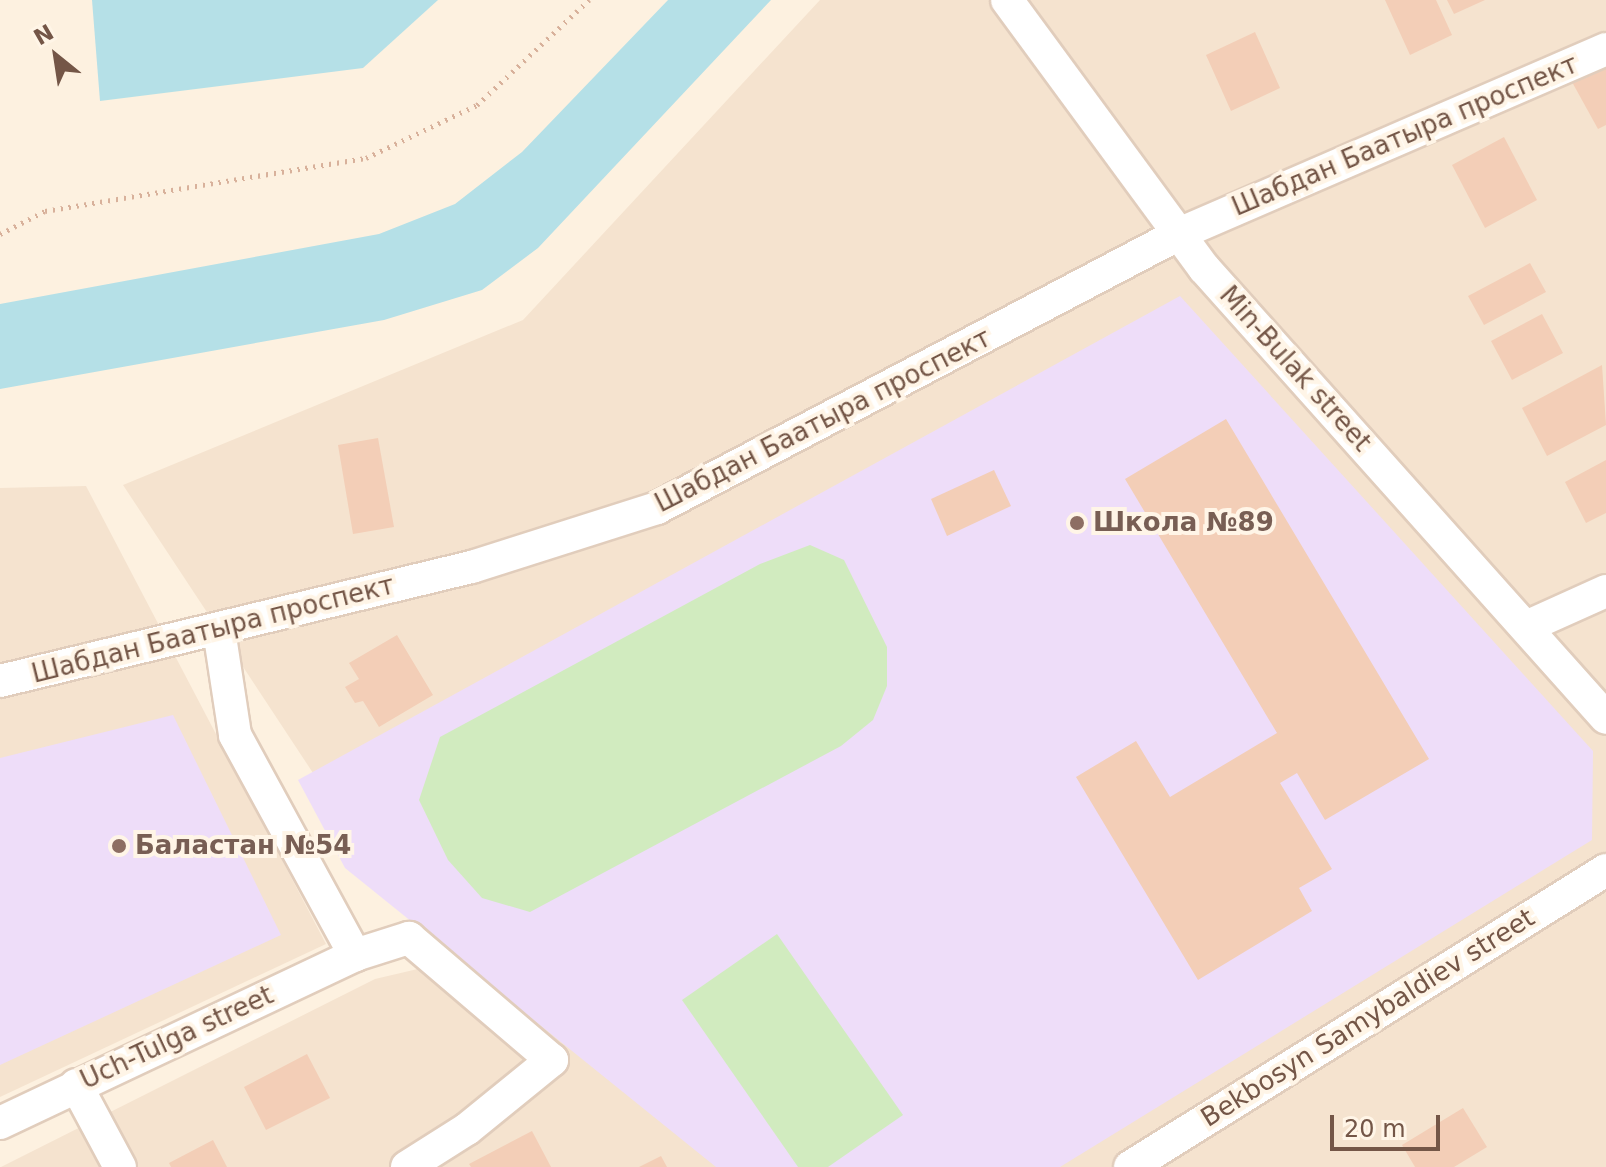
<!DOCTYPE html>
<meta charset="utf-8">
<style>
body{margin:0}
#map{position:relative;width:1606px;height:1167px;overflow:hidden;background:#fdf1e0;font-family:"DejaVu Sans",sans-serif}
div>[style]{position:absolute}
.residential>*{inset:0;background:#f5e3cf}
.education>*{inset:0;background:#eeddf9}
.green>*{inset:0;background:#d1ebbf}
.water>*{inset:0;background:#b5e0e7}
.building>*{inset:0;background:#f3ceb7}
.path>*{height:5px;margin-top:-2.5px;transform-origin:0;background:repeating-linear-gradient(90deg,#d8b19b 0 2px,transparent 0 8px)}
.roads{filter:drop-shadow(2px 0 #e1cdbc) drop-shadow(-2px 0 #e1cdbc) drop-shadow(0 2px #e1cdbc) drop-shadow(0 -2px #e1cdbc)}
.minor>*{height:32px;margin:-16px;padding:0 16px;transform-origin:16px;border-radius:16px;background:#fff}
.dots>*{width:22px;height:22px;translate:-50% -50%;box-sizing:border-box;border:4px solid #fff5e7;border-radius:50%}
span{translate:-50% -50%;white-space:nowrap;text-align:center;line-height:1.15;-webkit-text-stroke:8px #fff5e7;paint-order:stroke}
.street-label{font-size:26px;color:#745647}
.education-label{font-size:26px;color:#785e54;font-weight:700}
.left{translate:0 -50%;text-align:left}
.north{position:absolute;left:16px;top:16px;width:80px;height:80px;-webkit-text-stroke:6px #fff5e7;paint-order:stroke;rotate:330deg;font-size:22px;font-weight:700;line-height:32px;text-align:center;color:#745647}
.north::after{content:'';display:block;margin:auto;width:28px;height:36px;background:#745647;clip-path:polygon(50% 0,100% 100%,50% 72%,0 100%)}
.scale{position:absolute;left:1330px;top:1115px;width:110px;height:36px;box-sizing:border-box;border:4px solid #745647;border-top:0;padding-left:10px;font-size:24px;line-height:28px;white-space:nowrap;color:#745647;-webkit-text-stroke:6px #fff5e7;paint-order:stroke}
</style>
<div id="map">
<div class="residential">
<div style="clip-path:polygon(820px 0,1606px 0,1606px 1167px,1px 1167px,375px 979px,439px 964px,123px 485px,523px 320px)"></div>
<div style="clip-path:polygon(86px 486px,326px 944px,0 1097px,0 488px)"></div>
</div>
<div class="education">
<div style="clip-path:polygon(1180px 296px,1593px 751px,1592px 840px,1060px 1167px,716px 1167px,345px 868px,298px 780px)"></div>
<div style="clip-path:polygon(173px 715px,281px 935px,0 1065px,0 758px)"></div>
</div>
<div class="green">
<div style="clip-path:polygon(810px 545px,844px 560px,887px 647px,887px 686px,873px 720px,841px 746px,530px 912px,482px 898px,448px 860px,419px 800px,440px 737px,760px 564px)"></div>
<div style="clip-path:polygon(777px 934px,903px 1115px,828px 1167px,798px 1167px,682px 1000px)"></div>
</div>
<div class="water">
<div style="clip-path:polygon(92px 0,438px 0,363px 68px,100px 101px)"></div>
<div style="clip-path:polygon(668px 0,771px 0,538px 248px,482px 290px,384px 320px,0 389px,0 304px,379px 234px,455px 204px,522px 152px)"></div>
</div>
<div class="building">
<div style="clip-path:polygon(1385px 0,1436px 0,1452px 35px,1410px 55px)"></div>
<div style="clip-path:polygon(1447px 0,1485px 0,1454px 14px)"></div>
<div style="clip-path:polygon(1255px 32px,1280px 88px,1231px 111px,1206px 55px)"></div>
<div style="clip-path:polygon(1606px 64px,1606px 125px,1598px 129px,1572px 82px)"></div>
<div style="clip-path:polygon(1504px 137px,1537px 200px,1485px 228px,1452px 165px)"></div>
<div style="clip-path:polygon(1530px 263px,1546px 292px,1484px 325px,1468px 296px)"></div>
<div style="clip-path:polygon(1542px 314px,1563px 353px,1512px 380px,1491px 341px)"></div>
<div style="clip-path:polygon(1602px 365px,1606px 425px,1547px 456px,1522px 408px)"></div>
<div style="clip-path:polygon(1226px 419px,1429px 759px,1325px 820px,1297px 773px,1280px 783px,1332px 869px,1299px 888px,1312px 911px,1198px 980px,1076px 777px,1136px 741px,1170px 797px,1277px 733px,1125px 479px)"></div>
<div style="clip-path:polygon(378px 438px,394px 527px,353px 534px,338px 445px)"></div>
<div style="clip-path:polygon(1606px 460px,1606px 513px,1586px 523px,1565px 482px)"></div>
<div style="clip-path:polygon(994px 470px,1011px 506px,947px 536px,931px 499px)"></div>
<div style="clip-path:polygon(397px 635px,433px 695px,379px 727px,363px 701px,355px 703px,345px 687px,359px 679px,349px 663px)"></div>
<div style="clip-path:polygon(307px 1054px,330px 1098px,266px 1130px,244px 1087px)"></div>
<div style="clip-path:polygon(1463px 1108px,1487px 1147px,1454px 1167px,1415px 1167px,1402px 1145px)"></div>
<div style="clip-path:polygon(532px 1131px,551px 1167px,471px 1167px,469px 1164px)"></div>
<div style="clip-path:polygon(213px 1140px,227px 1167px,171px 1167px,169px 1163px)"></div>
<div style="clip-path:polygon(661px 1156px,667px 1167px,639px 1167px)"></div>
</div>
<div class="path">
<div style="left:0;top:234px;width:51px;rotate:-27.1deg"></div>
<div style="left:45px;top:211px;width:325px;rotate:-9.4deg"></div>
<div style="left:366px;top:158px;width:123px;rotate:-25.5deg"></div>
<div style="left:477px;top:105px;width:154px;rotate:-43.2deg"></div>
</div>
<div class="roads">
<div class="minor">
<div style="left:1007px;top:0;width:333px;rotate:53.7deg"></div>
<div style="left:1204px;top:268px;width:603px;rotate:48.22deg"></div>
<div style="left:1526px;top:627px;width:88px;rotate:-24.2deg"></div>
<div style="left:219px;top:630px;width:106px;rotate:81.3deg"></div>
<div style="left:235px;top:735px;width:251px;rotate:61.4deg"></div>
<div style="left:355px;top:955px;width:57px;rotate:-17.5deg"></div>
<div style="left:409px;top:938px;width:188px;rotate:40.5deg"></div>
<div style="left:552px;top:1060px;width:109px;rotate:140.9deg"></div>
<div style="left:467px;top:1129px;width:71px;rotate:147.7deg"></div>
<div style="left:0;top:681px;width:486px;rotate:-13.6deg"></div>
<div style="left:472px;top:567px;width:194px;rotate:-17.7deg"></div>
<div style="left:657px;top:508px;width:592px;rotate:-27.69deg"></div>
<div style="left:1181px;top:233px;width:463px;rotate:-23.4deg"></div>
<div style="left:76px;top:1085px;width:93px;rotate:61.8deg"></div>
<div style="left:0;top:1123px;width:393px;rotate:-25.3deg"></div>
<div style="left:1130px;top:1167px;width:561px;rotate:-31.96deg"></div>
</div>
</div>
<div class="dots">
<div style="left:1077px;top:523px;background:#8d6e63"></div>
<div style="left:119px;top:846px;background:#8d6e63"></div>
</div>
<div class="street-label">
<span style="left:1405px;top:136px;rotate:-23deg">Шабдан Баатыра проспект</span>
<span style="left:1295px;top:369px;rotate:48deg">Min-Bulak street</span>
<span style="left:823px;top:421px;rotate:-27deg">Шабдан Баатыра проспект</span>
<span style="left:213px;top:630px;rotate:-14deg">Шабдан Баатыра проспект</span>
<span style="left:1368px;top:1018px;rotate:-32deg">Bekbosyn Samybaldiev street</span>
<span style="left:177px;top:1038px;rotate:-25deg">Uch-Tulga street</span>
</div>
<div class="education-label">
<span class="left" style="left:1093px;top:523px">Школа №89</span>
<span class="left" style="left:135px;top:846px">Баластан №54</span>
</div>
<div class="north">N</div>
<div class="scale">20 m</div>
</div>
